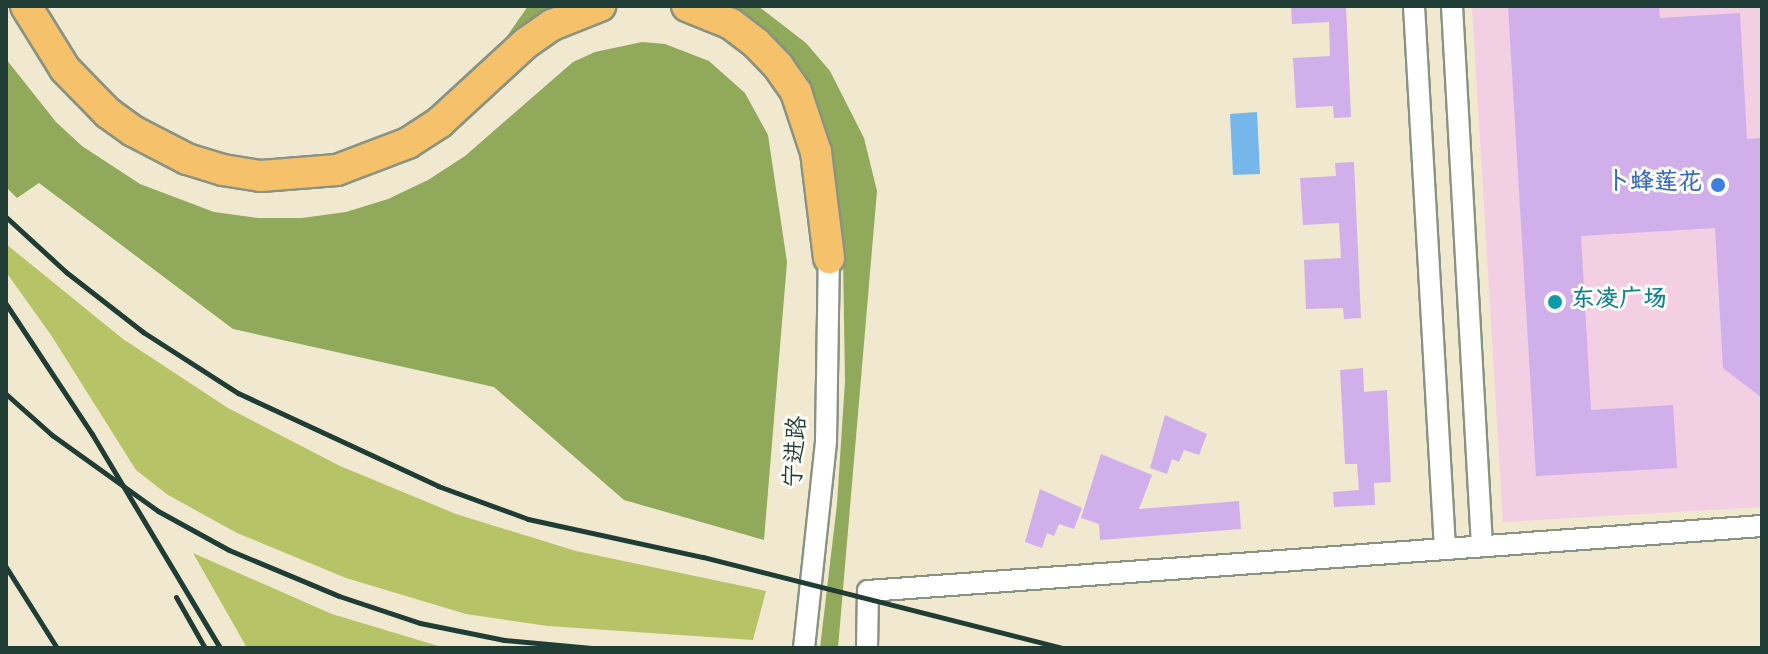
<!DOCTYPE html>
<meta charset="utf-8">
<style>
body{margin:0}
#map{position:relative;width:1768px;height:654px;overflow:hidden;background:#f0e9cf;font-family:"Gochi Hand","LXGW WenKai TC",sans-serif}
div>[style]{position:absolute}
.built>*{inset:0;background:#f2cfe2}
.green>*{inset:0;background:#b6c366}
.forest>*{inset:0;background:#90a95b}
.water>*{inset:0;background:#75b7ea}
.building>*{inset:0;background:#d0afea}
.roads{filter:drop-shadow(2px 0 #889382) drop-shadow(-2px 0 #889382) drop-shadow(0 2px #889382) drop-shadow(0 -2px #889382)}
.minor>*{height:20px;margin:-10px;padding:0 10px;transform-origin:10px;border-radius:10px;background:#fff}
.highway>*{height:30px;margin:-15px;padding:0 15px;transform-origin:15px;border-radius:15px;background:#f5c16b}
.rail>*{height:5px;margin:-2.5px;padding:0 2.5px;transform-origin:2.5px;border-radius:2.5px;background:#1f3d34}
.dots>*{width:22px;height:22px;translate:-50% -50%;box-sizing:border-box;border:4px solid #fdfcf7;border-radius:50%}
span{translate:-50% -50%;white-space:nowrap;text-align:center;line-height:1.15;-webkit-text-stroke:6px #fdfcf7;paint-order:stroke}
.shop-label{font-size:24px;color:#366cbe;font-weight:700}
.right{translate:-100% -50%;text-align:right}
.culture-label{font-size:24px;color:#0d838f;font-weight:700}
.left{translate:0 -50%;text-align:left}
.street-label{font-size:24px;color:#1f3d34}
.frame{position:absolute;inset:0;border:8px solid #1f3d34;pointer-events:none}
</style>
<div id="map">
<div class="built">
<div style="clip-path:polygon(1472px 6px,1762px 6px,1762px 507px,1503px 522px)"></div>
</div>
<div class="green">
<div style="clip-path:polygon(6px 244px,123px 339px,228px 408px,340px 466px,456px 514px,576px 551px,766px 591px,753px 640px,548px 626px,466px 614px,346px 578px,237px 533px,168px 495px,136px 470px,51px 335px,6px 272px)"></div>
<div style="clip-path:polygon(193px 553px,332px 614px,445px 648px,247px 648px)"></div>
</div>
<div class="forest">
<div style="clip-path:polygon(528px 6px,559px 6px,494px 55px)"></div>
<div style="clip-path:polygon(725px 6px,758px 6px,806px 43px,830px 71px,864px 138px,877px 191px,838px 648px,820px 648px,837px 504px,845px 381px,843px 257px,829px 149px,822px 117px,808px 86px)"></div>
<div style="clip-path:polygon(642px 42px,665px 44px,709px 61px,745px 93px,768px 135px,787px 262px,764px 540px,624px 500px,494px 387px,233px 329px,39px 183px,17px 198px,6px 187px,6px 59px,56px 122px,82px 146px,140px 184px,214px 212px,258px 218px,302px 218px,346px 212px,388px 199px,428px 180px,465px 156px,573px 62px,595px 52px)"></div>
</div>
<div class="water">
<div style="clip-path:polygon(1257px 112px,1260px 174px,1233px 175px,1230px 114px)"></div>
</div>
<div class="building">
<div style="clip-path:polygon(1291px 6px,1346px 6px,1351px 117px,1334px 118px,1333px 106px,1296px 108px,1293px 58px,1330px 56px,1329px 22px,1292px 24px)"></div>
<div style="clip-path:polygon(1508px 6px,1659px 6px,1660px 18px,1740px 13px,1747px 139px,1762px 138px,1762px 398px,1723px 368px,1715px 228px,1581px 236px,1591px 410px,1673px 405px,1677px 468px,1536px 476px)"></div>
<div style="clip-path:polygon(1354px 162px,1361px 318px,1344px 319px,1343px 308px,1306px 309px,1304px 260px,1341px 258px,1339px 223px,1303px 225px,1300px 178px,1336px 176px,1335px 163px)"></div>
<div style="clip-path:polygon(1363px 368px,1364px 392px,1387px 390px,1391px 482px,1374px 483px,1375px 505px,1334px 507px,1333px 492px,1359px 490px,1357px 464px,1345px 464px,1340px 370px)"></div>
<div style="clip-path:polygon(1165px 415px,1207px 434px,1199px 455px,1184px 450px,1179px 462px,1172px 459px,1167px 474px,1150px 468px)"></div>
<div style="clip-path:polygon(1101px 454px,1152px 475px,1139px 509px,1239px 501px,1241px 529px,1100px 540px,1099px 524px,1081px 518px)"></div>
<div style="clip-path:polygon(1040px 489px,1082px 508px,1074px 529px,1059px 524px,1054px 536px,1047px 533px,1042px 548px,1025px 542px)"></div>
</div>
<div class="roads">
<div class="minor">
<div style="left:1414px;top:6px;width:544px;rotate:86.73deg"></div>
<div style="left:1452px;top:6px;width:541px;rotate:86.82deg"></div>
<div style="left:804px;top:648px;width:208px;rotate:-83.9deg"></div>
<div style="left:826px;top:441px;width:183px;rotate:-89.1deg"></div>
<div style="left:867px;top:648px;width:57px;rotate:-89deg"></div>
<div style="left:868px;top:591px;width:896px;rotate:-4.16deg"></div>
</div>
<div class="highway">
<div style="left:26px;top:6px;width:74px;rotate:58.2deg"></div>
<div style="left:65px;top:69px;width:62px;rotate:45.7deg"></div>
<div style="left:108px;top:113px;width:31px;rotate:36deg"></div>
<div style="left:133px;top:131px;width:61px;rotate:27.4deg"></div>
<div style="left:187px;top:159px;width:38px;rotate:17deg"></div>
<div style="left:223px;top:170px;width:38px;rotate:9deg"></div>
<div style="left:261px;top:176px;width:76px;rotate:-4.5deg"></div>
<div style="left:337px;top:170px;width:76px;rotate:-20.8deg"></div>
<div style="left:408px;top:143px;width:38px;rotate:-33deg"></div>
<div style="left:440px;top:122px;width:117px;rotate:-42.6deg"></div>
<div style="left:526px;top:43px;width:32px;rotate:-35deg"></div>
<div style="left:552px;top:25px;width:52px;rotate:-21.6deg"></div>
<div style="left:687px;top:6px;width:48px;rotate:22.2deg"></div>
<div style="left:731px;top:24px;width:31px;rotate:37deg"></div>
<div style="left:756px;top:43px;width:32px;rotate:46deg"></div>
<div style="left:778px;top:66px;width:32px;rotate:55deg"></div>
<div style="left:796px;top:92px;width:63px;rotate:71.6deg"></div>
<div style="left:816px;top:152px;width:107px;rotate:83deg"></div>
</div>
</div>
<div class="rail">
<div style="left:6px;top:217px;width:81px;rotate:42.5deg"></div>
<div style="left:66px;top:272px;width:98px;rotate:37.9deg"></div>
<div style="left:143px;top:332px;width:113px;rotate:32.7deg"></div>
<div style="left:238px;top:393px;width:221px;rotate:24.9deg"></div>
<div style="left:438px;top:486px;width:96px;rotate:20.1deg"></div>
<div style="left:528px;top:519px;width:179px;rotate:12.3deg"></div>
<div style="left:703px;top:557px;width:370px;rotate:14.2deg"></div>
<div style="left:6px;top:304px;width:156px;rotate:56.5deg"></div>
<div style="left:92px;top:434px;width:249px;rotate:59.1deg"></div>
<div style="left:6px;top:394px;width:62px;rotate:41.7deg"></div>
<div style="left:52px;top:435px;width:130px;rotate:35.6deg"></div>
<div style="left:158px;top:511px;width:81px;rotate:28.8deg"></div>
<div style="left:229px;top:550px;width:119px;rotate:22.7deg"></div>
<div style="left:339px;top:596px;width:85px;rotate:18.4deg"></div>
<div style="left:420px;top:623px;width:86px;rotate:11.4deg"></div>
<div style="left:504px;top:640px;width:88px;rotate:5.2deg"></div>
<div style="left:6px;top:567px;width:96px;rotate:57.8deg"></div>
<div style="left:176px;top:597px;width:59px;rotate:60.4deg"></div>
</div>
<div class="dots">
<div style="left:1718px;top:185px;background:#3f7fe0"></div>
<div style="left:1555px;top:302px;background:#0f9aa8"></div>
</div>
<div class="shop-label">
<span class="right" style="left:1702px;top:185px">卜蜂莲花</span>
</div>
<div class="culture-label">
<span class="left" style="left:1571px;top:302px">东凌广场</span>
</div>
<div class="street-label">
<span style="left:798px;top:452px;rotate:-86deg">宁进路</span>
</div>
<div class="frame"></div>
</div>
